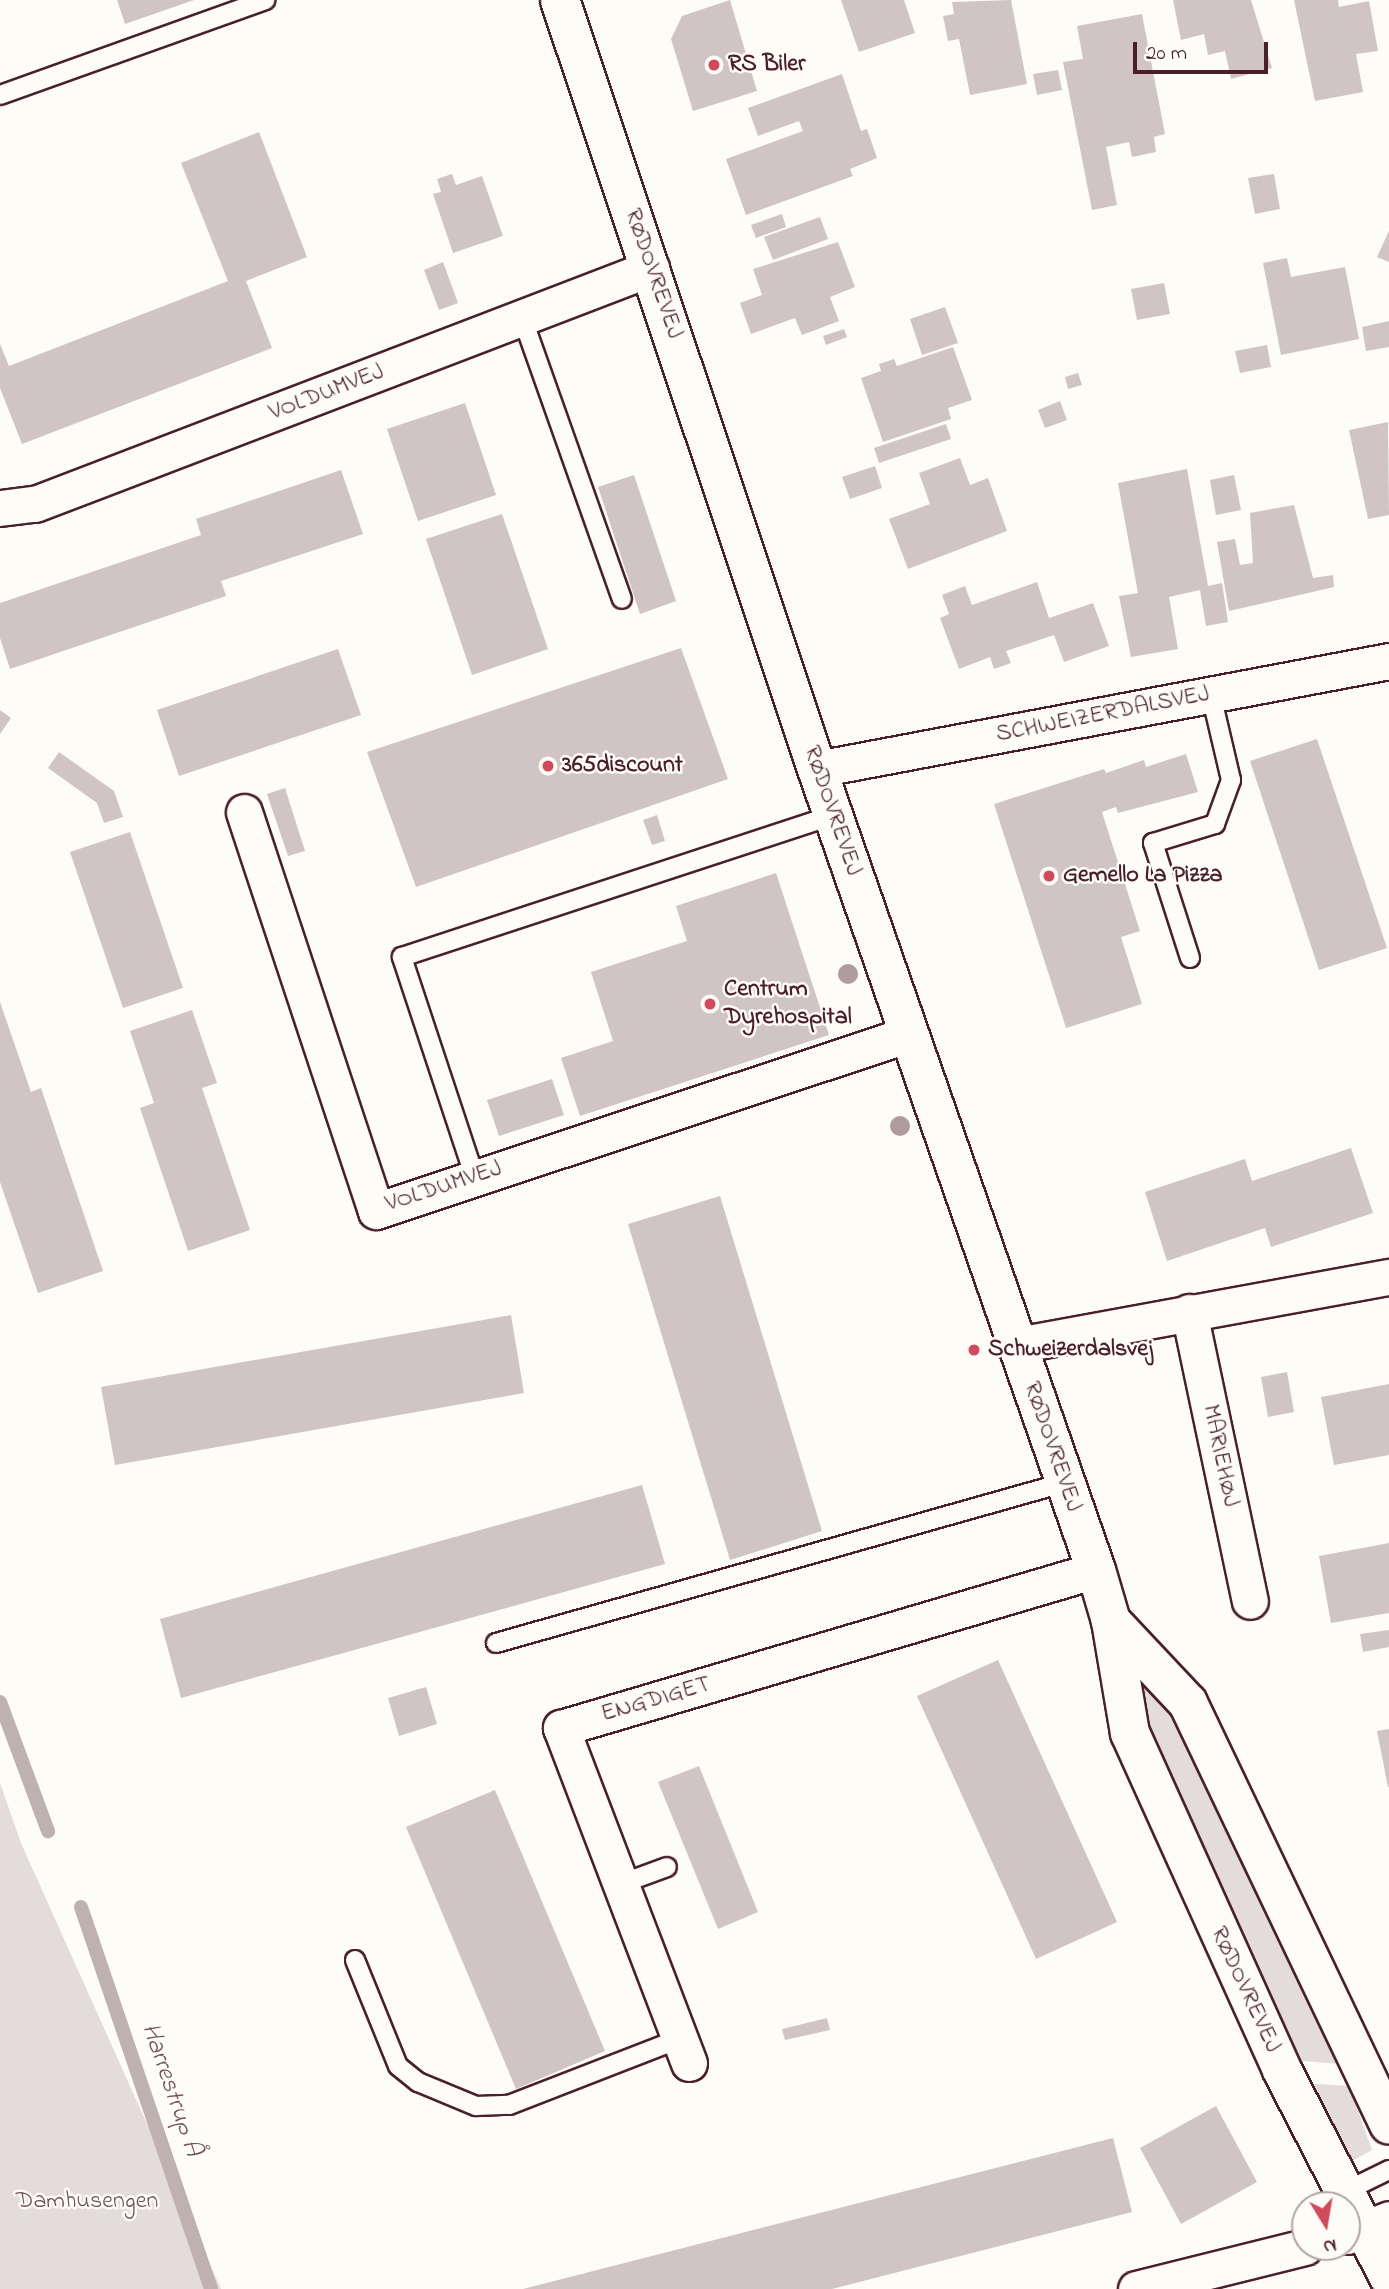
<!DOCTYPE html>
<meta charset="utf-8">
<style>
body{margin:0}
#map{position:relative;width:1389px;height:2289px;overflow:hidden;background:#fdfcf7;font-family:"Indie Flower",sans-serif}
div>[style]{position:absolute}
.green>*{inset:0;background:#e3dcda}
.stream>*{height:14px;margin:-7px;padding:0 7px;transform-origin:7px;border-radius:7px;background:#c0b1b1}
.building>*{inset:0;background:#d0c5c4}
.roads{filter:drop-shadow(2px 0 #4a1f2b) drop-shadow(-2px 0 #4a1f2b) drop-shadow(0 2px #4a1f2b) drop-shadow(0 -2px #4a1f2b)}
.service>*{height:18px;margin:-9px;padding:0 9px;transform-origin:9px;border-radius:9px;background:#fdfcf7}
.minor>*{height:35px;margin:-17.5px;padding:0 17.5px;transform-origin:17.5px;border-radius:17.5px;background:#fdfcf7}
.tertiary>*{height:38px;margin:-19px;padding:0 19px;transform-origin:19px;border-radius:19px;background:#fdfcf7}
.trees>*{width:20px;height:20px;margin:-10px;border-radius:50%;background:#af9c9f}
.dots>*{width:19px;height:19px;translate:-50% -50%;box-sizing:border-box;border:4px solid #fdfcf7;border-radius:50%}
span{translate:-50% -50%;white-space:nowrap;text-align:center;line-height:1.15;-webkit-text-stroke:5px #fdfcf7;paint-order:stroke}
.poi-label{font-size:24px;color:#4a1f2b;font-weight:700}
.left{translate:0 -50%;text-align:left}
.street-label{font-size:24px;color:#4a1f2b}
.park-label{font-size:24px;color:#704e57}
.water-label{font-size:26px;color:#73525a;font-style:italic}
.north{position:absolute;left:1291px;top:2191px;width:70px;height:70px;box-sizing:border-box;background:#fdfcf7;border:2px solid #b5a4a5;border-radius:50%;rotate:169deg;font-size:19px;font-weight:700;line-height:28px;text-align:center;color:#4a1f2b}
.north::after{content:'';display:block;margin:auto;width:24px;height:32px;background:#d1495b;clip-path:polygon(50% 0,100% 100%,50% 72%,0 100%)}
.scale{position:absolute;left:1133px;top:42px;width:135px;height:32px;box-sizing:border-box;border:4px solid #4a1f2b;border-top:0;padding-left:9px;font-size:21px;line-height:24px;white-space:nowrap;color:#4a1f2b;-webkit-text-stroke:5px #fdfcf7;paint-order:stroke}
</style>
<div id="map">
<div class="green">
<div style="clip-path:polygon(1143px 1670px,1184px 1731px,1339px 2064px,1291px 2060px,1153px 1756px,1132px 1674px)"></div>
<div style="clip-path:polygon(0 1783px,21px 1843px,221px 2289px,0 2289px)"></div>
<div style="clip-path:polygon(1303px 2083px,1349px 2086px,1372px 2150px,1345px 2165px)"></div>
</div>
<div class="stream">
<div style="left:0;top:1702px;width:138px;rotate:69.6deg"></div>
<div style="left:81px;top:1907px;width:404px;rotate:71.2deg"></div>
</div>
<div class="building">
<div style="clip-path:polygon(117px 0,194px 0,125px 24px)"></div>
<div style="clip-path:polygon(730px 0,757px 91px,693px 111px,671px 39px,682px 16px)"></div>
<div style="clip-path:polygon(841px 0,904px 0,915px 33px,859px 52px)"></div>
<div style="clip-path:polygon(1011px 0,1027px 84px,970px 95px,959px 39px,948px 41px,943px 16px,954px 14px,952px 2px)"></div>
<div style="clip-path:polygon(1173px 0,1251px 0,1272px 68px,1231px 79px,1225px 51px,1208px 55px,1204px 34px,1181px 40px)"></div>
<div style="clip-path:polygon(1294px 0,1338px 0,1339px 7px,1369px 1px,1378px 51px,1356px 54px,1363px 92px,1315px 101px)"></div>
<div style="clip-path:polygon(1142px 14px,1165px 134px,1154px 137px,1156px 152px,1132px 157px,1129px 142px,1106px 147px,1117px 205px,1092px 210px,1063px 62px,1083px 59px,1077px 26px)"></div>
<div style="clip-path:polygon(1058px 70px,1062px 90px,1037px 95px,1033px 74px)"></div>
<div style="clip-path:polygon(842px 74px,861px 131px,867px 129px,877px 158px,850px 169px,853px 176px,746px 215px,726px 159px,803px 131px,799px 121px,758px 136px,748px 108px)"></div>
<div style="clip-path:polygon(259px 132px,307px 257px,246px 281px,272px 348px,22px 444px,0 388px,0 344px,9px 366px,228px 281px,181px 163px)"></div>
<div style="clip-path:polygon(452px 174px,456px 185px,482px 176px,503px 236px,453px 253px,433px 194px,441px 192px,437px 179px)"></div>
<div style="clip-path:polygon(1274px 174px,1280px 209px,1255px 214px,1248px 178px)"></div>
<div style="clip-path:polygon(782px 214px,786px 227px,756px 238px,751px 225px)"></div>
<div style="clip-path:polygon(820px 217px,828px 239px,773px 260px,764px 237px)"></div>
<div style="clip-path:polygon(1389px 231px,1389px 262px,1377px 257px)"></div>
<div style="clip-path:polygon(838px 242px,855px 287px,830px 297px,839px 321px,802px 335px,795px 318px,751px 334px,740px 303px,762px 295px,753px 269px)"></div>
<div style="clip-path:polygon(1287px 258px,1291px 277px,1345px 267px,1359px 339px,1281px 355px,1263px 263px)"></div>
<div style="clip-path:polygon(443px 262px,458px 303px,439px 310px,424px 270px)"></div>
<div style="clip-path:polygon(1164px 283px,1170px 314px,1137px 320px,1131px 289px)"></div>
<div style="clip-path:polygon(945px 307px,958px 343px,922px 355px,910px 319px)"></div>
<div style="clip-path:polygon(1389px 321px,1389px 347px,1366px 351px,1362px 327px)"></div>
<div style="clip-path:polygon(844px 329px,847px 337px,826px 345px,823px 336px)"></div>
<div style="clip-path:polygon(1267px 345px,1271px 367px,1240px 373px,1235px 351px)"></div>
<div style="clip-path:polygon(953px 347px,972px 400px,948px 408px,951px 419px,883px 442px,861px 378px,881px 371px,879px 364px,894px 359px,897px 366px)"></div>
<div style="clip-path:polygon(1078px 373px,1082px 385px,1068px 389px,1065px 377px)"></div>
<div style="clip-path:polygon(1060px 401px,1067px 420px,1045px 428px,1038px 410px)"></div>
<div style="clip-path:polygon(465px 403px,496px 495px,418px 521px,387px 429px)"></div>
<div style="clip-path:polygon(1388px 422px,1389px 515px,1368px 519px,1349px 430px)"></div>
<div style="clip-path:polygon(946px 424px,951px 439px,879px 463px,874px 448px)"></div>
<div style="clip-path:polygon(960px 458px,970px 485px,988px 478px,1007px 531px,908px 569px,889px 519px,930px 504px,919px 473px)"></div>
<div style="clip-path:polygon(875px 466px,882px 488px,850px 499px,842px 477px)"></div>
<div style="clip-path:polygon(1187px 469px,1208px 586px,1222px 583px,1228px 622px,1206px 626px,1200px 590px,1169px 597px,1178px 649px,1131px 657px,1119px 596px,1138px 593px,1118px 483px)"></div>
<div style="clip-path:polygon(341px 470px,363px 534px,221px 581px,226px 596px,10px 669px,0 638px,0 603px,201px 535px,196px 519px)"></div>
<div style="clip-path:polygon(634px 475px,676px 601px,640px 614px,598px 487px)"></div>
<div style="clip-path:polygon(1234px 475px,1241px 510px,1216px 515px,1210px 480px)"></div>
<div style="clip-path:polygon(1294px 505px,1313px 578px,1333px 575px,1334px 587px,1229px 611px,1217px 542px,1235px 539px,1240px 565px,1253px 563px,1250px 513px)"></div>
<div style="clip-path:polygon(502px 514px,548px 649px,472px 675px,426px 539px)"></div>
<div style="clip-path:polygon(1037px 582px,1049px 618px,1093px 603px,1109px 646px,1064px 662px,1054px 635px,1006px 651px,1011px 663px,994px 669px,990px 657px,959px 669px,940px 618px,949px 614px,942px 595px,965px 586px,972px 605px)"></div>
<div style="clip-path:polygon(681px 648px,728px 779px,416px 887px,367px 752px)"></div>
<div style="clip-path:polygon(338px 649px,361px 715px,179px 776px,157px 710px)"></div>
<div style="clip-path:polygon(0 710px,11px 718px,0 734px)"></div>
<div style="clip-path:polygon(1317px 739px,1387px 948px,1319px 970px,1250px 761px)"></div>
<div style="clip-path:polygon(59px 752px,114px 791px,123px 817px,104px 823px,97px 803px,48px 768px)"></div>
<div style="clip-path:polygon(1186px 754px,1198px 792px,1118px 813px,1116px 807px,1102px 812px,1140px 931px,1121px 937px,1142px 1004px,1066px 1028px,994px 804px,1104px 769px,1106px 773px,1144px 760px,1146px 767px)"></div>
<div style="clip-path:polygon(285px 788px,305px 851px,288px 856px,267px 794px)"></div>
<div style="clip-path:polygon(657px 815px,665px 841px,652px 845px,643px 820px)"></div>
<div style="clip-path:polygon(130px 832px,183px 988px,123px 1008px,70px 852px)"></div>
<div style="clip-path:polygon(776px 873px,829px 1035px,580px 1116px,561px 1058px,613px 1041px,591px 972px,687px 941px,676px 906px)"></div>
<div style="clip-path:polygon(0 1002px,31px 1092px,41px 1088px,103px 1271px,38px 1293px,0 1182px)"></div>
<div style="clip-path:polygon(192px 1010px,217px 1083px,202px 1088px,250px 1230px,188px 1251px,140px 1108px,154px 1103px,130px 1031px)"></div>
<div style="clip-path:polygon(552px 1079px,564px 1115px,499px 1136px,487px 1100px)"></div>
<div style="clip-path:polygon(1351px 1148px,1373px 1213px,1271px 1247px,1265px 1228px,1167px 1261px,1145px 1192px,1245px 1159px,1252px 1181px)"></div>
<div style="clip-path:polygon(720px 1196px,822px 1531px,730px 1560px,628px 1224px)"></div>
<div style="clip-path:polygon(511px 1315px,524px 1393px,115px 1465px,101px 1387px)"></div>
<div style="clip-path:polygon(1287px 1372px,1294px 1412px,1268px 1417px,1261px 1377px)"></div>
<div style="clip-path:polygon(1389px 1384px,1389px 1455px,1334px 1465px,1321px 1397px)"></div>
<div style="clip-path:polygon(642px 1485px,665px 1564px,181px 1698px,160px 1619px)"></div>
<div style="clip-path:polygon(1389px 1543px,1389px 1613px,1331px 1623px,1319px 1556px)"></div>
<div style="clip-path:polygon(1389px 1630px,1389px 1647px,1363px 1652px,1360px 1634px)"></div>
<div style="clip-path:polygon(998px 1660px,1117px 1922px,1036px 1959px,917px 1696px)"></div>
<div style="clip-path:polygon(426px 1687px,437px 1724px,399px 1736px,388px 1698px)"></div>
<div style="clip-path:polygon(1389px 1729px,1389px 1787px,1388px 1787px,1377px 1731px)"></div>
<div style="clip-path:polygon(699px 1766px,758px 1912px,718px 1929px,658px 1782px)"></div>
<div style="clip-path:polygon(495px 1790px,605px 2051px,516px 2089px,406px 1827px)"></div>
<div style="clip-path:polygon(827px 2018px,830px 2030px,785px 2040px,782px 2029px)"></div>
<div style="clip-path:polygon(1216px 2106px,1257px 2182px,1181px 2224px,1140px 2148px)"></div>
<div style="clip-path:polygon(1113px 2138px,1132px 2212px,832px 2289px,523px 2289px)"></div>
</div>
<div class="roads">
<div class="service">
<div style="left:0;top:95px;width:282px;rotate:-19.7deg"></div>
<div style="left:522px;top:317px;width:299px;rotate:70.5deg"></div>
<div style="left:1190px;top:958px;width:121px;rotate:-107.8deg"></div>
<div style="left:1153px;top:843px;width:65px;rotate:-17deg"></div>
<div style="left:1215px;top:824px;width:47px;rotate:-70deg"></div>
<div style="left:1231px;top:780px;width:87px;rotate:-103.2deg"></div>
<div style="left:475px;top:1178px;width:233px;rotate:-108.3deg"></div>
<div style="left:402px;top:957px;width:454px;rotate:-18.2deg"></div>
<div style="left:496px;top:1643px;width:589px;rotate:-15.76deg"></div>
<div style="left:618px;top:1885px;width:52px;rotate:-20.2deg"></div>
<div style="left:355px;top:1960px;width:114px;rotate:67.9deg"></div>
<div style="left:398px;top:2066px;width:26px;rotate:39deg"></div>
<div style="left:418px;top:2082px;width:63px;rotate:22.5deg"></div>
<div style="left:476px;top:2106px;width:33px;rotate:-2deg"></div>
<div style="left:509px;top:2105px;width:182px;rotate:-21.2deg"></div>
<div style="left:1344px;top:2192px;width:50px;rotate:-26.1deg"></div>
</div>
<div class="minor">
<div style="left:0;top:508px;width:35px;rotate:-7deg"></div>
<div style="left:35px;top:504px;width:660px;rotate:-20.96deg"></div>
<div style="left:817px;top:769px;width:582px;rotate:-10.69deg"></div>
<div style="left:244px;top:812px;width:420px;rotate:71.7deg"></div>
<div style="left:376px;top:1211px;width:562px;rotate:-18.37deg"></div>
<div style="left:1189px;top:1312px;width:295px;rotate:78.1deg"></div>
<div style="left:1017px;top:1345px;width:378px;rotate:-10.4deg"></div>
<div style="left:689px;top:2063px;width:359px;rotate:-110.9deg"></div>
<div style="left:561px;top:1728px;width:558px;rotate:-16.45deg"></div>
<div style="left:1347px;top:2236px;width:45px;rotate:-22deg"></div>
<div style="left:1136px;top:2289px;width:174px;rotate:-14deg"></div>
</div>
<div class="tertiary">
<div style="left:560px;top:0;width:811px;rotate:71.52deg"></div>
<div style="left:817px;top:769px;width:848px;rotate:70.8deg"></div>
<div style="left:1096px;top:1570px;width:53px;rotate:73.6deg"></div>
<div style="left:1111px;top:1621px;width:114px;rotate:80.4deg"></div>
<div style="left:1130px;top:1733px;width:370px;rotate:65.7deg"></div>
<div style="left:1282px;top:2070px;width:233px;rotate:62.7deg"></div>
<div style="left:1111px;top:1621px;width:112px;rotate:46.8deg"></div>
<div style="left:1188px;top:1703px;width:467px;rotate:64.5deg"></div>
</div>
</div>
<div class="trees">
<div style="left:848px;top:974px"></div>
<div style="left:900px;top:1126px"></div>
</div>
<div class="dots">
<div style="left:714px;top:65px;background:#d1495b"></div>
<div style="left:548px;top:766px;background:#d1495b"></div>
<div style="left:1049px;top:876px;background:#d1495b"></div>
<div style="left:710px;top:1004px;background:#d1495b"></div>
<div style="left:974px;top:1350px;background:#d1495b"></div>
</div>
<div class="poi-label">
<span class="left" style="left:728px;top:65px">RS Biler</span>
<span class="left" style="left:562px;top:766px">365discount</span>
<span class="left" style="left:1063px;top:876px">Gemello La Pizza</span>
<span class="left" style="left:724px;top:1004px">Centrum<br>Dyrehospital</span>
<span class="left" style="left:988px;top:1350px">Schweizerdalsvej</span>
</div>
<div class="street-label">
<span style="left:653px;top:274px;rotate:71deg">RØDOVREVEJ</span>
<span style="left:327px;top:393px;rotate:-21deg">VOLDUMVEJ</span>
<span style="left:1103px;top:715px;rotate:-11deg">SCHWEIZERDALSVEJ</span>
<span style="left:832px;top:811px;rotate:71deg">RØDOVREVEJ</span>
<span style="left:444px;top:1187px;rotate:-18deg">VOLDUMVEJ</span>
<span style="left:1052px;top:1447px;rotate:71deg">RØDOVREVEJ</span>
<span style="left:1220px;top:1456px;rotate:78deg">MARIEHØJ</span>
<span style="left:656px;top:1700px;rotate:-16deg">ENGDIGET</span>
<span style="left:1245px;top:1990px;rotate:65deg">RØDOVREVEJ</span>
</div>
<div class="park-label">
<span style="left:87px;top:2202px">Damhusengen</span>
</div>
<div class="water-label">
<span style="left:170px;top:2090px;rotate:71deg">Harrestrup Å</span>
</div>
<div class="north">N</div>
<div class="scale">20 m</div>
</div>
